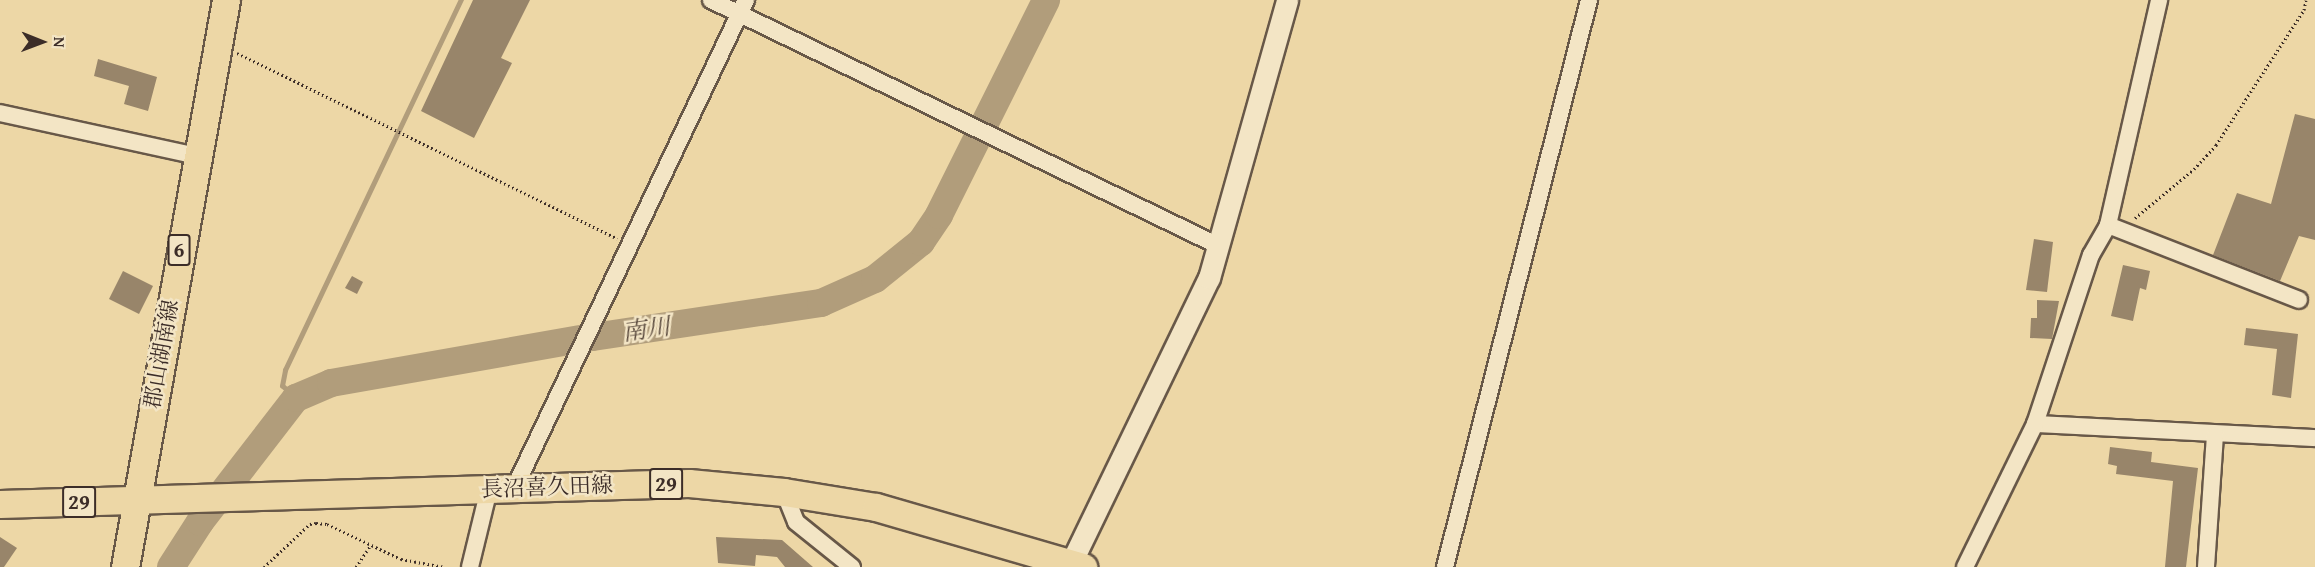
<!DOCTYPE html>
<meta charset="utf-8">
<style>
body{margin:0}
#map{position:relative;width:2315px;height:567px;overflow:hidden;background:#edd7a6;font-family:"Gentium Book Plus","Noto Serif JP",serif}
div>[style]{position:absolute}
.stream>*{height:4.5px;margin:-2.25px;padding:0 2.25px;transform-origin:2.25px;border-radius:2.25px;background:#b19d7b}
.river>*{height:28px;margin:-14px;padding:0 14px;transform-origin:14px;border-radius:14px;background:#b19d7b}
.building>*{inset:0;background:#98856a}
.path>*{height:3px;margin-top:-1.5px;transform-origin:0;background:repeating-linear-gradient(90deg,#3c2d28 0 1.5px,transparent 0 4.5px)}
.roads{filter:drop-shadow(2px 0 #685848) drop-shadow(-2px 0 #685848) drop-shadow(0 2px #685848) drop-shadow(0 -2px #685848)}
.minor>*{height:16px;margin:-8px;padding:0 8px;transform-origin:8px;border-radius:8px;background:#f3e5c5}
.tertiary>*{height:21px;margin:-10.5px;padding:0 10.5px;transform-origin:10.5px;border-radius:10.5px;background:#f3e5c5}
.primary>*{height:27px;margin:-13.5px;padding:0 13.5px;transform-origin:13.5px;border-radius:13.5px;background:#edd7a6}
span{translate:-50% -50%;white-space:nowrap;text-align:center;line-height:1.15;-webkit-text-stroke:5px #f3e5c5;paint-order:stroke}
.shield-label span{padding:2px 4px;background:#f3e5c5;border:2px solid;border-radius:4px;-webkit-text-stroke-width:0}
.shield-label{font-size:21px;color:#3c2d28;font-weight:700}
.street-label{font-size:22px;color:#3c2d28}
.water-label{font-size:24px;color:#59493d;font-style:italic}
.north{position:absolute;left:12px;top:12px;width:60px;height:60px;-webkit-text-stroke:4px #f3e5c5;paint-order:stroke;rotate:91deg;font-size:16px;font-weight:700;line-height:24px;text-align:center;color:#3c2d28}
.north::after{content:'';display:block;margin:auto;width:21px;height:27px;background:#3c2d28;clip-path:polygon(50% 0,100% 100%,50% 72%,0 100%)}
</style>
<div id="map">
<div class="stream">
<div style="left:296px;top:398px;width:18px;rotate:-139deg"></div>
<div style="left:282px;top:386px;width:16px;rotate:-79deg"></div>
<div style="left:285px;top:370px;width:410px;rotate:-64.6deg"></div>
</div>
<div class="river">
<div style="left:171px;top:567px;width:54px;rotate:-57.2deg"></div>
<div style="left:200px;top:522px;width:157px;rotate:-52.3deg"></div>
<div style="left:296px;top:398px;width:38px;rotate:-23deg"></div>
<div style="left:331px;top:383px;width:266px;rotate:-10deg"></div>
<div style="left:593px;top:337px;width:231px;rotate:-8.5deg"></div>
<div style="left:821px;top:303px;width:59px;rotate:-24deg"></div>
<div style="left:875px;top:279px;width:59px;rotate:-38.8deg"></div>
<div style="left:921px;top:242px;width:32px;rotate:-56deg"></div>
<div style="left:939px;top:215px;width:240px;rotate:-63.5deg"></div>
</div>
<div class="building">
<div style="clip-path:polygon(473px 0,530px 0,501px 58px,512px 63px,474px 138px,421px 111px)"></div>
<div style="clip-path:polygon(98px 59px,157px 77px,148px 111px,124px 104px,129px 86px,94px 76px)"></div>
<div style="clip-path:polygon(2295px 114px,2315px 119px,2315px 240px,2299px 236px,2280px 281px,2213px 255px,2237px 193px,2271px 204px)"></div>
<div style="clip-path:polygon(2034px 239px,2053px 242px,2047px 292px,2026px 290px)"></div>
<div style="clip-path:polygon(2123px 265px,2150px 271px,2146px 290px,2140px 288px,2133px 321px,2111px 316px)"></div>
<div style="clip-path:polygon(123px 271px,153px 286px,139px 314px,109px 299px)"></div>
<div style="clip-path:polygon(352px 276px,363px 282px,357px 294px,345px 288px)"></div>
<div style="clip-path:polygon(2037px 300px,2059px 301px,2052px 339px,2030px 338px,2031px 318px,2037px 318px)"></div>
<div style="clip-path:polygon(2246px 328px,2298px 334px,2291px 398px,2272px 395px,2277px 349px,2244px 345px)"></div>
<div style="clip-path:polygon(2110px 447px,2152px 452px,2151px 462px,2198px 468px,2186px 567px,2165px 567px,2173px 481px,2116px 474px,2117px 466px,2108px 464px)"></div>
<div style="clip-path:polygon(0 537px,17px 548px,4px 567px,0 567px)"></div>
<div style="clip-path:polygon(716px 537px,782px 540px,813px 567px,785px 567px,777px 557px,756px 555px,755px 566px,718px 563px)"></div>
</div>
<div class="path">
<div style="left:237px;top:53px;width:423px;rotate:26deg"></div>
<div style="left:2135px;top:218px;width:77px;rotate:-39.7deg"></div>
<div style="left:2194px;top:169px;width:33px;rotate:-47deg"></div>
<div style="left:2216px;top:145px;width:161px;rotate:-56.9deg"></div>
<div style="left:2304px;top:10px;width:10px;rotate:-79deg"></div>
<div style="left:264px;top:567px;width:63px;rotate:-43.1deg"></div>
<div style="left:310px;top:524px;width:6px;rotate:-9deg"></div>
<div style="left:316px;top:523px;width:11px;rotate:5deg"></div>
<div style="left:327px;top:524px;width:82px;rotate:25.3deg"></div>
<div style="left:401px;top:559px;width:44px;rotate:10.5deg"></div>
<div style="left:356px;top:567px;width:25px;rotate:-56deg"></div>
</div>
<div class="roads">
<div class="minor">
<div style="left:711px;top:0;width:564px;rotate:25.84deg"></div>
<div style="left:0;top:113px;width:202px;rotate:12.3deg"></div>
<div style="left:2108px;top:225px;width:205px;rotate:21.4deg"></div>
<div style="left:2035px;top:424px;width:280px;rotate:2.9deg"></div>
<div style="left:514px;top:489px;width:541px;rotate:-64.62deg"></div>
<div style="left:784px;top:492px;width:32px;rotate:68deg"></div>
<div style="left:796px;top:522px;width:72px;rotate:38.8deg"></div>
<div style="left:470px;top:567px;width:80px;rotate:-76.3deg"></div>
<div style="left:1445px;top:567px;width:585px;rotate:-75.75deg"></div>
<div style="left:1965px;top:567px;width:159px;rotate:-63.9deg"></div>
<div style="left:2035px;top:424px;width:178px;rotate:-71.7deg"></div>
<div style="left:2091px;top:255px;width:34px;rotate:-60deg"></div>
<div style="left:2108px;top:225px;width:231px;rotate:-77.2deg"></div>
<div style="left:2206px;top:567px;width:132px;rotate:-86.1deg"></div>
</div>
<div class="tertiary">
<div style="left:1071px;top:563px;width:317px;rotate:-64.2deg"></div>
<div style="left:1209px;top:278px;width:289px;rotate:-74.3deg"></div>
</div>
<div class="primary">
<div style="left:0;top:504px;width:689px;rotate:-1.75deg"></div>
<div style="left:689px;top:483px;width:95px;rotate:5.4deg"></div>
<div style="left:784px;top:492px;width:93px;rotate:9.3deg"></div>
<div style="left:876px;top:507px;width:216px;rotate:16.2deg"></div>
<div style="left:125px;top:567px;width:576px;rotate:-79.9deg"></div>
</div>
</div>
<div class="shield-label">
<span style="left:179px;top:250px">6</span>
<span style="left:666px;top:484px">29</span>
<span style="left:79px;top:502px">29</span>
</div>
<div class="street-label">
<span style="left:161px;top:354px;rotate:-80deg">郡山湖南線</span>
<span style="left:547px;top:487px;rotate:-2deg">長沼喜久田線</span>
</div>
<div class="water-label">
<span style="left:646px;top:329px;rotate:-8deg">南川</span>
</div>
<div class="north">N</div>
</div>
